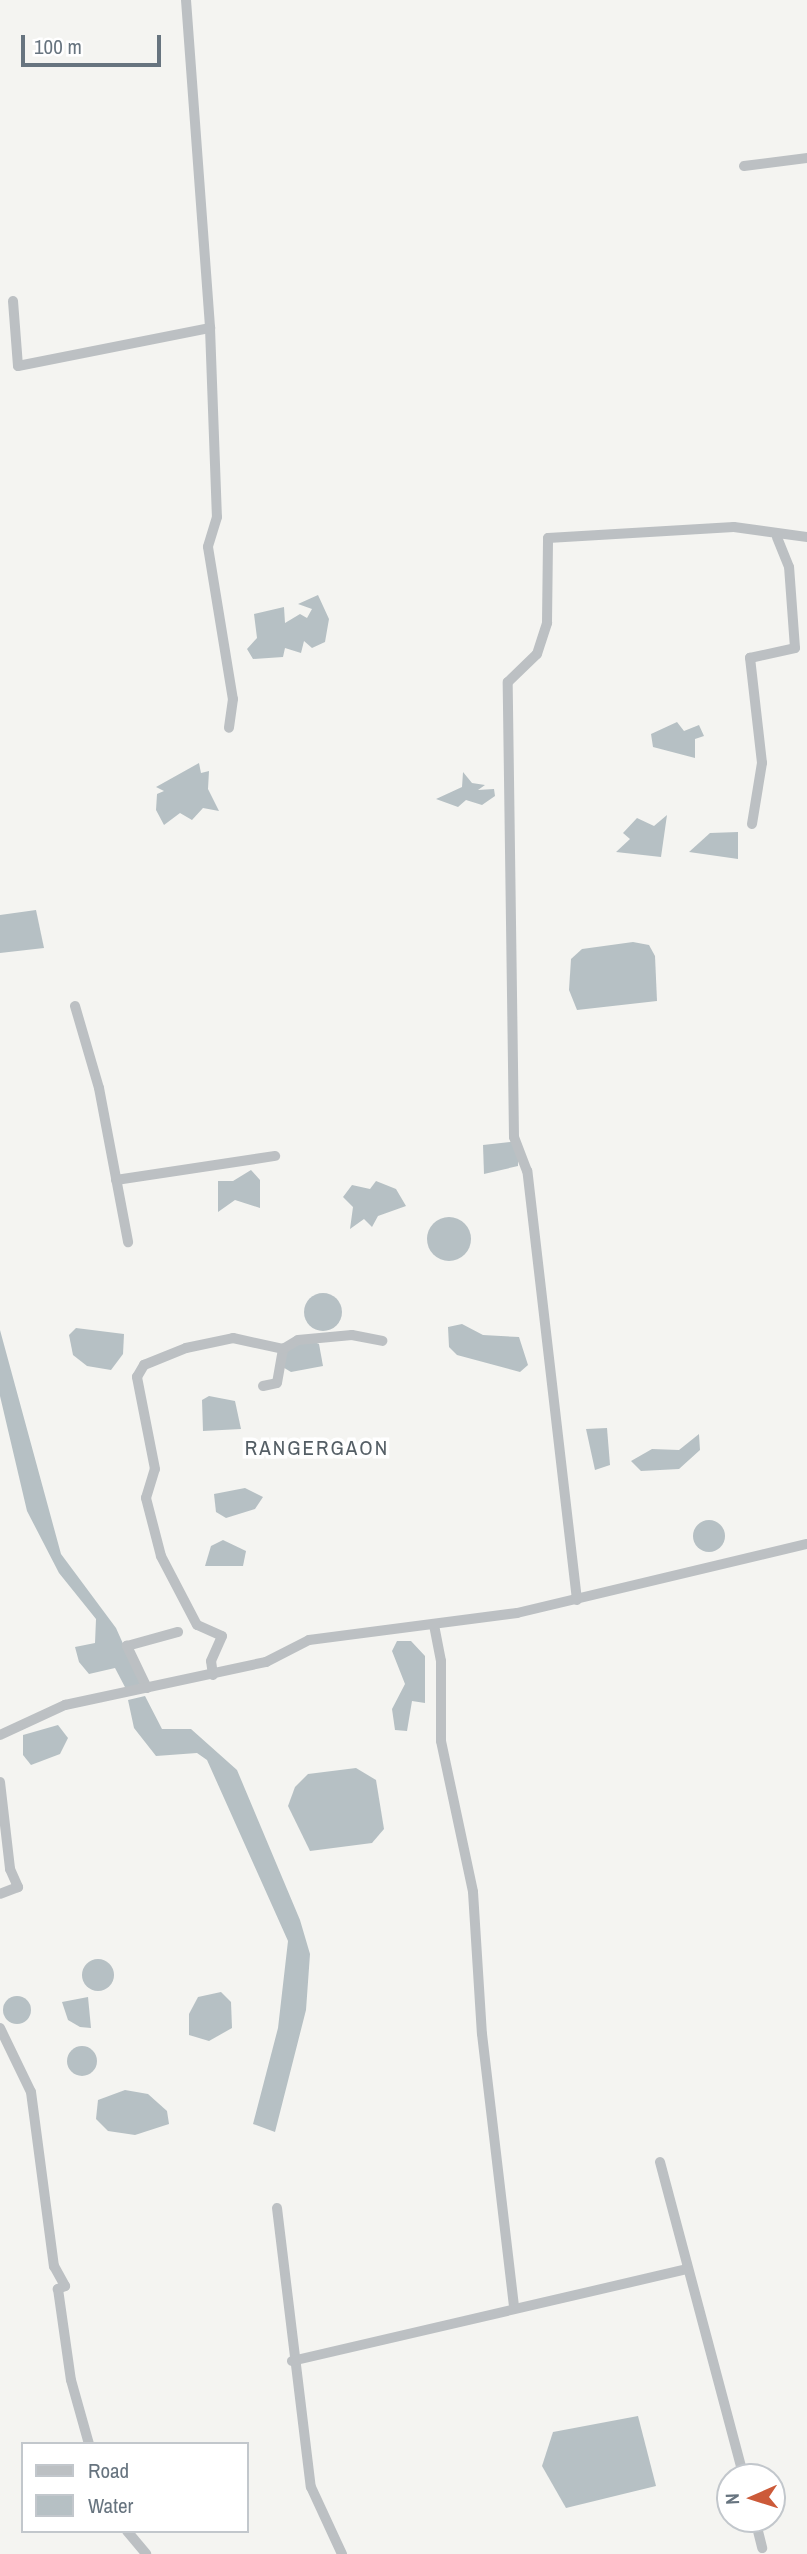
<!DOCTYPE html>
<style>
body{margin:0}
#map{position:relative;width:807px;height:2554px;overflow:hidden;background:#f4f4f1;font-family:"Archivo Narrow",sans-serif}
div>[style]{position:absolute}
.water>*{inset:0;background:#b6c0c4}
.round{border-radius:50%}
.minor>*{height:10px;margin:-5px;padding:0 5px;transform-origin:5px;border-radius:5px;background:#bcc0c3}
span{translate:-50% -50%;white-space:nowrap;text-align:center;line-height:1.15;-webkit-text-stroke:7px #fff;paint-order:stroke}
.quarter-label{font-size:21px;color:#545e65;letter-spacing:2px}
.legend{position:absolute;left:21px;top:2442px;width:228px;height:91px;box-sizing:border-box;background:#fff;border:2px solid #c2c7cc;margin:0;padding:9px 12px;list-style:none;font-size:21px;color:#67747f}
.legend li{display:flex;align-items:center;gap:14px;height:35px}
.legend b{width:35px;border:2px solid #c2c7cc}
.north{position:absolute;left:716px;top:2463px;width:70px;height:70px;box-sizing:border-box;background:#fff;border:2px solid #c2c7cc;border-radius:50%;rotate:267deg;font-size:19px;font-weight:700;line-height:28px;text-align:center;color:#67747f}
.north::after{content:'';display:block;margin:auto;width:24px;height:32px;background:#cc5a39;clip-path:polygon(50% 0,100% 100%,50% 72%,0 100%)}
.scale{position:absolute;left:21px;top:35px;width:140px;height:32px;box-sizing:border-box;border:4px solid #67747f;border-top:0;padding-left:9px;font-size:21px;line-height:24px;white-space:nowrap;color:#67747f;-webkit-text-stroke:5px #fff;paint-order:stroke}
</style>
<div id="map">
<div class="water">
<div style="clip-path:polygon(318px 595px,329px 619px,325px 642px,312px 648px,304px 641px,301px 653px,285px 648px,283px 657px,253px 659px,247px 649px,257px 638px,254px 614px,284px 607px,285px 623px,300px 614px,307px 618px,312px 609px,298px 604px)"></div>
<div style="clip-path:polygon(677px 722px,684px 731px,699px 725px,704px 736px,695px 739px,695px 758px,653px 747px,651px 734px)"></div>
<div style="clip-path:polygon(199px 763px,201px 773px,209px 771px,208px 789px,219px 811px,203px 808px,192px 820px,180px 813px,164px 825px,156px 810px,157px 794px,164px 791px,156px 787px)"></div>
<div style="clip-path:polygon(463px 772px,472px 783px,485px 785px,478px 790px,494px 789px,495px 796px,482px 805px,466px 800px,458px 807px,436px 799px,462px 787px)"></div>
<div style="clip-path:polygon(667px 815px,661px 857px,616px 852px,630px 839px,623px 833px,637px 818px,654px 826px)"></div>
<div style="clip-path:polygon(738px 832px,738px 859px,689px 852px,710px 833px)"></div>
<div style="clip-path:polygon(36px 910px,44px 948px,0 953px,0 915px)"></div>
<div style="clip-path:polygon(633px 942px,649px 945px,655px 956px,657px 1001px,577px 1010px,569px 990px,571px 959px,582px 949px)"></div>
<div style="clip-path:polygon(518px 1141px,518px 1166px,484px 1174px,483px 1145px)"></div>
<div style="clip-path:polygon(251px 1170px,260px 1180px,260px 1208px,235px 1200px,218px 1212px,218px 1181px,233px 1181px)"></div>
<div style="clip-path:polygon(376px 1181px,396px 1189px,406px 1206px,378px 1216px,372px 1227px,364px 1219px,350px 1229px,353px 1207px,343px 1197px,352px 1185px,370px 1189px)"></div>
<div class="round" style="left:427px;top:1217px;width:44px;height:44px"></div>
<div class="round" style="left:304px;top:1293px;width:38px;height:38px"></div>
<div style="clip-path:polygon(462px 1324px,483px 1335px,519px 1337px,528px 1365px,520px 1372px,457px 1355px,449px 1347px,448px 1327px)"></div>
<div style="clip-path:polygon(76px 1328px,124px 1334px,123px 1354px,111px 1370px,87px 1366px,73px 1355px,69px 1335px)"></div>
<div style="clip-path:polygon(0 1330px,61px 1554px,116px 1628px,141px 1684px,126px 1689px,115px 1668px,89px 1674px,79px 1662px,75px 1647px,95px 1643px,96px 1619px,59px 1573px,27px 1511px,0 1396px)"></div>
<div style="clip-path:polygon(307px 1339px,319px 1344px,323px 1366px,291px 1372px,281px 1366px,283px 1349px)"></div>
<div style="clip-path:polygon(209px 1396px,235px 1401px,241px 1429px,203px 1431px,202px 1400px)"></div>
<div style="clip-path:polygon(607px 1428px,610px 1465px,595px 1470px,586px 1429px)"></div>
<div style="clip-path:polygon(699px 1434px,700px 1450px,679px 1469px,641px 1471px,631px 1461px,652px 1449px,679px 1450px)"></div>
<div style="clip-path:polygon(245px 1488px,263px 1497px,255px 1509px,226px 1518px,216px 1512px,214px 1494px)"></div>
<div class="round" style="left:693px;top:1520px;width:32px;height:32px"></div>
<div style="clip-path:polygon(223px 1540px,246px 1551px,243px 1566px,205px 1566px,211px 1546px)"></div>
<div style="clip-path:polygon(397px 1641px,411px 1641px,425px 1656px,425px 1703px,412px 1701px,407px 1731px,395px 1730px,392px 1709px,405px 1684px,392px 1651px)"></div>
<div style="clip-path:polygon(145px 1696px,162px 1729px,191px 1729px,237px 1770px,300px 1920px,310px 1954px,306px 2010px,275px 2132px,253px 2124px,278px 2028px,288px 1941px,207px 1760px,197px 1753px,156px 1756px,134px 1728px,128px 1700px)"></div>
<div style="clip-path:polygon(58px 1725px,68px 1738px,60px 1754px,31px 1765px,23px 1755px,23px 1735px)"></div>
<div style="clip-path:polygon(356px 1768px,376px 1780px,384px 1829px,372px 1843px,310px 1851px,288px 1806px,295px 1787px,308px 1774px)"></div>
<div class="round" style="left:82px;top:1959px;width:32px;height:32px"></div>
<div style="clip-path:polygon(221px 1992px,231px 2002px,232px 2028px,209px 2041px,189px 2035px,189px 2014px,198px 1997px)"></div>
<div class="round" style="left:3px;top:1996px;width:28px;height:28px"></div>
<div style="clip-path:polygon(88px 1997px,91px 2028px,80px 2027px,68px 2020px,62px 2002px)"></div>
<div class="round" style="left:67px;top:2046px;width:30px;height:30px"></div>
<div style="clip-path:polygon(125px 2090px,148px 2094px,167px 2111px,169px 2124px,135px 2135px,108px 2131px,96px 2119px,98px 2100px)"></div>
<div style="clip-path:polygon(638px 2416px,656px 2486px,566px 2508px,542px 2466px,553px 2432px)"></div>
</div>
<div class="minor">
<div style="left:186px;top:0;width:329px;rotate:85.8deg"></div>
<div style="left:210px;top:328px;width:189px;rotate:87.9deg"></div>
<div style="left:217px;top:517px;width:31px;rotate:107deg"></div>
<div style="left:208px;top:547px;width:154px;rotate:80.7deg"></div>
<div style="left:233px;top:699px;width:29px;rotate:98deg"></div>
<div style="left:744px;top:166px;width:64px;rotate:-7.2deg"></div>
<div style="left:13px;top:301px;width:65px;rotate:85.6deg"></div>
<div style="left:18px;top:366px;width:196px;rotate:-11.2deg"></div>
<div style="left:752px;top:824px;width:62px;rotate:-80.7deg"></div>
<div style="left:762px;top:763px;width:106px;rotate:-96.5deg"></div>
<div style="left:750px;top:658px;width:46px;rotate:-12.5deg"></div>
<div style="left:795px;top:648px;width:81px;rotate:-94.2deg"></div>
<div style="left:789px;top:567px;width:32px;rotate:-112deg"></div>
<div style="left:75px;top:1006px;width:85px;rotate:73.7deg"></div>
<div style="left:99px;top:1088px;width:157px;rotate:79.3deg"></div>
<div style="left:116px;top:1180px;width:161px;rotate:-8.6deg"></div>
<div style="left:263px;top:1386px;width:14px;rotate:-12deg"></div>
<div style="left:277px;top:1383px;width:35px;rotate:-80deg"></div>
<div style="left:283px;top:1349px;width:17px;rotate:-31deg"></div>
<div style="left:298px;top:1340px;width:54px;rotate:-5.3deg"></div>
<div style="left:352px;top:1335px;width:31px;rotate:11deg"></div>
<div style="left:577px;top:1600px;width:432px;rotate:-96.6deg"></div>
<div style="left:527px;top:1171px;width:36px;rotate:-111deg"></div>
<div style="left:514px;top:1137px;width:455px;rotate:-90.8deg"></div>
<div style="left:508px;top:682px;width:40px;rotate:-44deg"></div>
<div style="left:537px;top:654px;width:33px;rotate:-72deg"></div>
<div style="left:547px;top:623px;width:85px;rotate:-89.3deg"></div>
<div style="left:548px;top:538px;width:186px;rotate:-3.4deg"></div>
<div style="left:734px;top:527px;width:74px;rotate:7.8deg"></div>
<div style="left:434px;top:1625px;width:37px;rotate:79deg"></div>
<div style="left:441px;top:1661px;width:80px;rotate:90deg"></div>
<div style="left:441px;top:1741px;width:154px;rotate:78deg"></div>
<div style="left:473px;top:1892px;width:142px;rotate:86.4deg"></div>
<div style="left:482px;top:2034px;width:274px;rotate:83.3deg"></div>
<div style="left:213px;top:1675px;width:14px;rotate:-98deg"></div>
<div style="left:211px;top:1661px;width:27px;rotate:-66deg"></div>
<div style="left:222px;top:1636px;width:27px;rotate:-156deg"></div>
<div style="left:197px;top:1625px;width:78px;rotate:-117.6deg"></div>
<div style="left:161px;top:1556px;width:60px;rotate:-104.5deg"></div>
<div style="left:146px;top:1498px;width:30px;rotate:-73deg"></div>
<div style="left:155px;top:1469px;width:94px;rotate:-101.1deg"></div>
<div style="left:137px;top:1377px;width:14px;rotate:-60deg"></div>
<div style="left:144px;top:1365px;width:45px;rotate:-22deg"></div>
<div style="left:186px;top:1348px;width:48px;rotate:-12deg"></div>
<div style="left:233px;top:1338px;width:51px;rotate:12.4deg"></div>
<div style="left:147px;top:1688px;width:47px;rotate:-115.5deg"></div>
<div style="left:127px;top:1646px;width:53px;rotate:-15.4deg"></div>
<div style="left:0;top:1735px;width:72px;rotate:-24.8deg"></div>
<div style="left:65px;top:1705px;width:206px;rotate:-12.1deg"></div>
<div style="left:266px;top:1662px;width:48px;rotate:-27.1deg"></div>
<div style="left:309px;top:1640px;width:210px;rotate:-7.4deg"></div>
<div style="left:517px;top:1613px;width:298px;rotate:-13.4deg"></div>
<div style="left:0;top:1782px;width:88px;rotate:83.4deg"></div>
<div style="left:10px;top:1869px;width:20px;rotate:66deg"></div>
<div style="left:18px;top:1887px;width:19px;rotate:159deg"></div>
<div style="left:0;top:2028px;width:71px;rotate:64.2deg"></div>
<div style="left:31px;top:2092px;width:176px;rotate:82.5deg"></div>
<div style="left:54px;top:2266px;width:23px;rotate:61deg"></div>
<div style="left:65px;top:2286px;width:8px;rotate:157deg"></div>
<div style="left:58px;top:2289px;width:92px;rotate:81.9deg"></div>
<div style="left:71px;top:2380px;width:66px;rotate:74.3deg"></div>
<div style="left:660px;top:2162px;width:326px;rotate:75.1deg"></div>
<div style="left:277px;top:2208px;width:281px;rotate:83.1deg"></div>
<div style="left:311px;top:2487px;width:74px;rotate:65.2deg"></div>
<div style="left:292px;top:2361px;width:405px;rotate:-13.1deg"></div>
<div style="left:755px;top:2519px;width:30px;rotate:76deg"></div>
<div style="left:127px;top:2531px;width:30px;rotate:50deg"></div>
</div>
<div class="quarter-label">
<span style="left:317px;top:1448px">RANGERGAON</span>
</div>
<ul class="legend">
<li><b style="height:9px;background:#bcc0c3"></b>Road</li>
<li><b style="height:19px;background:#b6c0c4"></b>Water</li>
</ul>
<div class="north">N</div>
<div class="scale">100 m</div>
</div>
